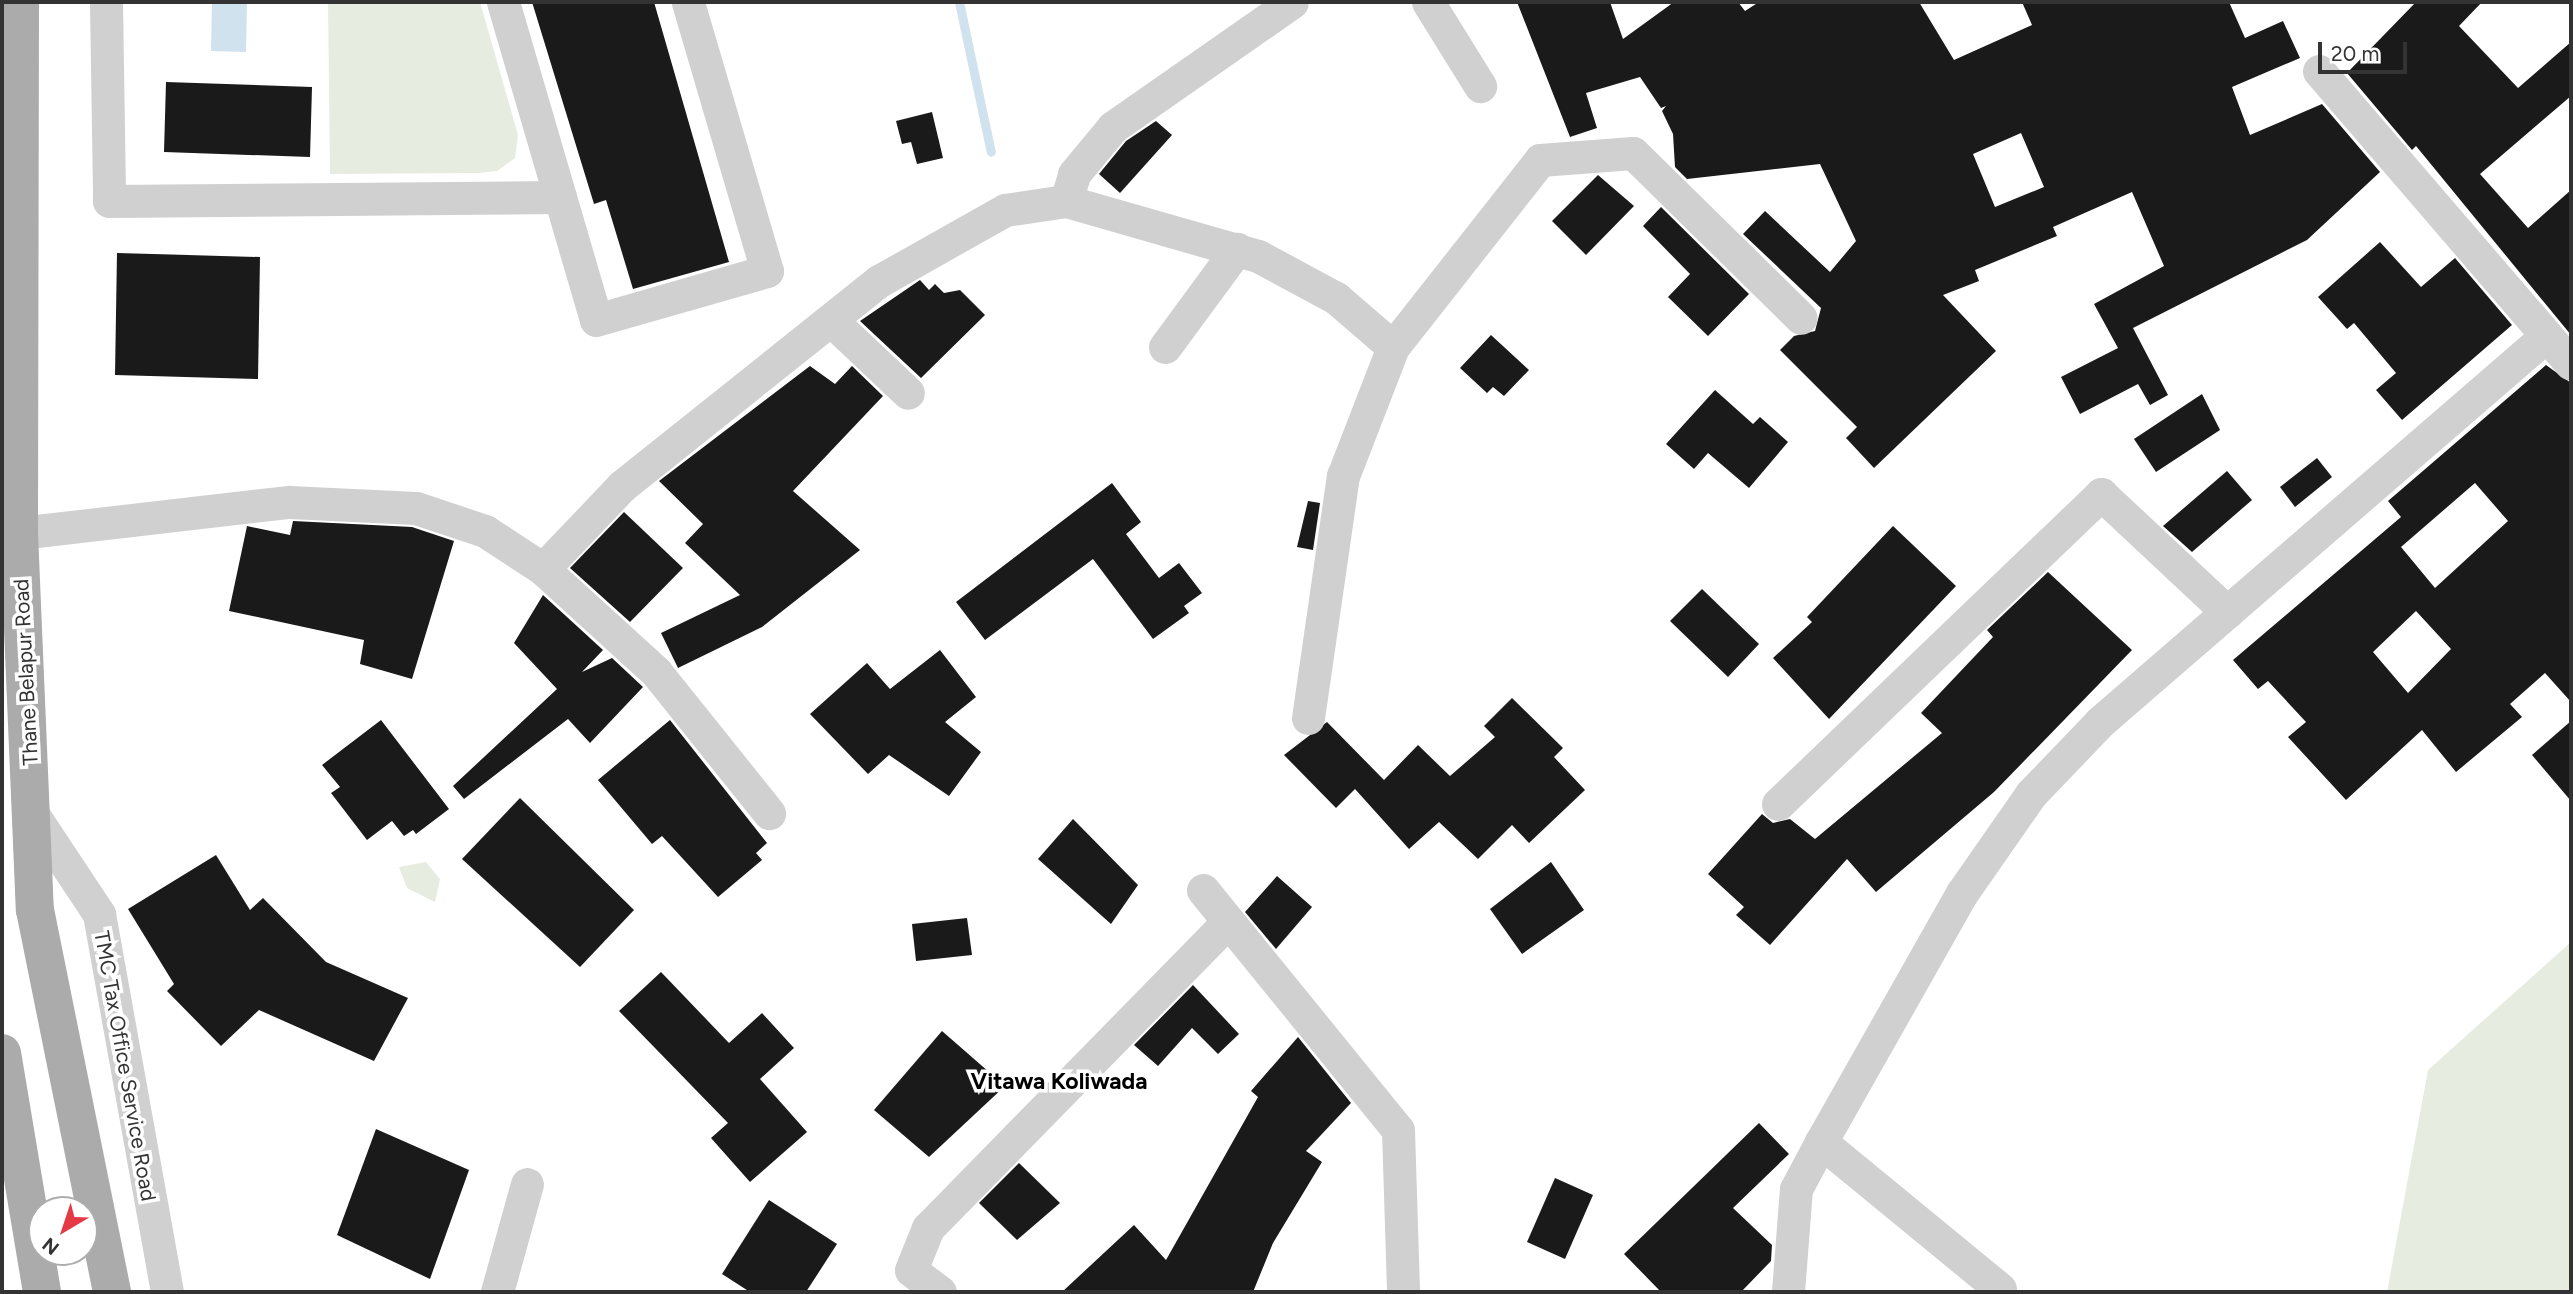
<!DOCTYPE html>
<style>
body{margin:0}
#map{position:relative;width:2573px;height:1294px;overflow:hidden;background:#fff;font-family:Figtree,sans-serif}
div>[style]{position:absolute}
.green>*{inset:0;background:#e6ecdf}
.water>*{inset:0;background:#cfe2ee}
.stream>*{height:9px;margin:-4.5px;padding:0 4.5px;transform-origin:4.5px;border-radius:4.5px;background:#cfe2ee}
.building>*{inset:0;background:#1a1a1a}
.street>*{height:33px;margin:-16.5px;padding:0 16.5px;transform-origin:16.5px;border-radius:16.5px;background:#d0d0d0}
.primary>*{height:38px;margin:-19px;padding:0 19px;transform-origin:19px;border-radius:19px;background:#ababab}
span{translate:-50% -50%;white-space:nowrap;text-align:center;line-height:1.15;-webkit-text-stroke:7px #fff;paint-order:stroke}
.street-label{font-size:21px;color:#333}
.neighbourhood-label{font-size:23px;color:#000;font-weight:700}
.frame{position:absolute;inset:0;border:4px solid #333;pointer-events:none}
.north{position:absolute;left:28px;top:1196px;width:70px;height:70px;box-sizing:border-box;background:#fff;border:2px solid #adadad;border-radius:50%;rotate:219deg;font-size:19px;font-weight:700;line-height:28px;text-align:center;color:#333}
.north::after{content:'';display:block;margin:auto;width:24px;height:32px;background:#e63946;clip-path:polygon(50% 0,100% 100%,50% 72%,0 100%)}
.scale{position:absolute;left:2318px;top:42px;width:89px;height:32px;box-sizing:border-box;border:4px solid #333;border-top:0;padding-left:9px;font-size:21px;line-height:24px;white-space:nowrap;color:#333;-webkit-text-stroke:5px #fff;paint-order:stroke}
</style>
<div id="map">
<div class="green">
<div style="clip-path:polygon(328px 2px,480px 2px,518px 135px,515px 158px,497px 171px,478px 173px,330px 174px)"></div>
<div style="clip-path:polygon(426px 862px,440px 879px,435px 902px,407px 888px,399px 867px)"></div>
<div style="clip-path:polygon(2571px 942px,2571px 1292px,2387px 1292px,2428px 1070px)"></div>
</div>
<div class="water">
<div style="clip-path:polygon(212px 2px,247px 2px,246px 52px,211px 51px)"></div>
</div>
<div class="stream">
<div style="left:959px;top:2px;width:153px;rotate:78deg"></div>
</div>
<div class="building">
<div style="clip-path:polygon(532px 2px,654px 2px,729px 262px,633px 289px,606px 200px,594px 204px)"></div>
<div style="clip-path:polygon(evenodd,1517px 2px,1610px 2px,1623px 39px,1674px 2px,1738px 2px,1745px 11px,1759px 2px,1919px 2px,1954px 60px,2032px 25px,2022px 2px,2229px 2px,2245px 38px,2283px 21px,2300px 58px,2232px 87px,2250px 135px,2322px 104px,2380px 172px,2307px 240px,2133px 328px,2168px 395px,2150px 405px,2138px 384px,2080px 414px,2061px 377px,2118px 348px,2094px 304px,2164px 266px,2132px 192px,2053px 227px,2057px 236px,1975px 270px,1979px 281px,1943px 295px,1996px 351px,1874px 468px,1846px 438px,1857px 427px,1780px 350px,1794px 336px,1815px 331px,1821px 308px,1743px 234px,1765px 211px,1830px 272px,1856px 241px,1820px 164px,1687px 179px,1675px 167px,1673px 134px,1662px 111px,1666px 106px,1661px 108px,1640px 77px,1586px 93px,1597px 128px,1570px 137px,1517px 2px,2021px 133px,2044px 187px,1995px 207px,1973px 154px,2021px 133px)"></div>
<div style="clip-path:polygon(2416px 2px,2482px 2px,2459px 26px,2518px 88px,2571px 42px,2571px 96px,2480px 174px,2528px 228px,2571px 190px,2571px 335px,2416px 146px,2412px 150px,2347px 73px)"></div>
<div style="clip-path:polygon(166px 82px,312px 87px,310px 157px,164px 152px)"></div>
<div style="clip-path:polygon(932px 112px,943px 158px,917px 164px,911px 142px,902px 144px,896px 121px)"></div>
<div style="clip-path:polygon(1156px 121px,1172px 135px,1120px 193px,1099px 174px,1126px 141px)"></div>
<div style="clip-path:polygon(1598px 175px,1634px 206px,1586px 255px,1552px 221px)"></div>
<div style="clip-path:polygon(1661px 207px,1749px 294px,1708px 336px,1668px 297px,1690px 274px,1643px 226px)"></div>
<div style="clip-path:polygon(2380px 242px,2421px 287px,2455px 258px,2512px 325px,2402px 420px,2376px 390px,2396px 373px,2354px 323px,2347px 329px,2318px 297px)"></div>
<div style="clip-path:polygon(117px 253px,260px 257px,258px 379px,115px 375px)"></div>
<div style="clip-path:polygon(920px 280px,929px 290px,935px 284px,944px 293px,960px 290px,985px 315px,921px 378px,860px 321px)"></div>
<div style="clip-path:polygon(1491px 335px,1529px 370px,1504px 396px,1493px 387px,1487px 393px,1460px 368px)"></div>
<div style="clip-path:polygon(evenodd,2546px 365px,2571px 383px,2571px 702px,2545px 673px,2510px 704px,2522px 717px,2456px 772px,2422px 730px,2346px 800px,2288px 737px,2306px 722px,2268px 681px,2258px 689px,2233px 660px,2401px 517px,2388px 501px,2546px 365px,2475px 483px,2508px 521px,2435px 588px,2401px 547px,2475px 483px,2546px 365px,2416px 611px,2451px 649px,2408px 693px,2373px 652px,2416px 611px)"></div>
<div style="clip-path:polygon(810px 366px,835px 384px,852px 366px,883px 396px,793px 491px,860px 550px,762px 627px,678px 668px,661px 633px,740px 595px,685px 543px,703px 524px,659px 481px)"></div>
<div style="clip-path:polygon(1715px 390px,1753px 424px,1760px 417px,1788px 442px,1749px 488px,1708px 453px,1694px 469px,1666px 444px)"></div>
<div style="clip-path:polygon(2202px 394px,2220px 430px,2156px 472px,2134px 439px)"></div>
<div style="clip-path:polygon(2317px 458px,2332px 477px,2295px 507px,2280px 487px)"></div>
<div style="clip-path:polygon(2227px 471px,2252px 500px,2192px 552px,2163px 526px)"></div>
<div style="clip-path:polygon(1112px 483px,1141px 522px,1126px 534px,1159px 578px,1179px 563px,1202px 593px,1184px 606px,1189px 613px,1153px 639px,1093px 559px,985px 640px,956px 602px)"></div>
<div style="clip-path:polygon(1308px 501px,1320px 503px,1313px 550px,1297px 547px)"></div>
<div style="clip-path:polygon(624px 512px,683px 568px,630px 622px,570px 568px)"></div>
<div style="clip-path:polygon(293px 521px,412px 527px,454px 541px,412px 679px,360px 664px,364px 640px,229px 611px,247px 526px,290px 535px)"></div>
<div style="clip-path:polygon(1893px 526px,1956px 586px,1829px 719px,1773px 658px,1812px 622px,1807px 617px)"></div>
<div style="clip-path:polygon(2048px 572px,2132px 650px,1994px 792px,1876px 892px,1847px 859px,1770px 945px,1736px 915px,1744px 907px,1708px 874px,1762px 814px,1773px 823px,1790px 819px,1815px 839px,1942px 733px,1921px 713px,1993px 637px,1987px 630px)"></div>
<div style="clip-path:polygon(1702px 589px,1759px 644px,1728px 677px,1670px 621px)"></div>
<div style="clip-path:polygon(543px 595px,603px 650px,582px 672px,612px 658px,643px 687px,590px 743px,568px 719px,464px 799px,453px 786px,557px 689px,514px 643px)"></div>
<div style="clip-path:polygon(940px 650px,976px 697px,945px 722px,981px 752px,949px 796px,889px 755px,868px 774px,810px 714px,867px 663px,890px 689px)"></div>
<div style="clip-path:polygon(1512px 698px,1563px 748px,1554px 757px,1585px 790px,1529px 843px,1512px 825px,1478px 859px,1439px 822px,1409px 849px,1355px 789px,1336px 808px,1284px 755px,1327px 722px,1384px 780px,1418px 745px,1450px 776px,1495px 737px,1484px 726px)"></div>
<div style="clip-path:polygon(381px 720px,449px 809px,416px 834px,413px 830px,404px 836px,392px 821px,367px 840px,331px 793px,340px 787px,322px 765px)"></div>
<div style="clip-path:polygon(670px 720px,767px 843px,756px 853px,762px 860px,718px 897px,662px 836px,652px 844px,598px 780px)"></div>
<div style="clip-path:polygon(2571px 721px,2571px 801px,2532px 755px)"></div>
<div style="clip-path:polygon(520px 798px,634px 910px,580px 967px,462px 859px)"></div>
<div style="clip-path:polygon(1073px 819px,1138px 885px,1111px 924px,1038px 859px)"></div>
<div style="clip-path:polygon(216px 855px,250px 910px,263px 898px,326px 962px,408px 998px,374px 1061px,259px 1010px,221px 1046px,167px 991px,174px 984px,128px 909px)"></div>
<div style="clip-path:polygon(1551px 862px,1584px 910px,1522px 954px,1490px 909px)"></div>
<div style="clip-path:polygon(1277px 876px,1312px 907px,1276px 949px,1245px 912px)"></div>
<div style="clip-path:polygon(967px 918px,972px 955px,916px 961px,912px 924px)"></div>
<div style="clip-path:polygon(661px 972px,729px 1043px,762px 1013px,794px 1048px,760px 1079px,807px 1132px,750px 1182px,711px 1138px,728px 1123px,619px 1011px)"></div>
<div style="clip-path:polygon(1193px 985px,1239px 1034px,1218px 1054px,1192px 1028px,1158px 1066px,1134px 1045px)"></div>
<div style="clip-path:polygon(942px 1031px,1005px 1086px,929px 1157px,874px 1110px)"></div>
<div style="clip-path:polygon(1298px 1037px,1351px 1103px,1306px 1151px,1322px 1162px,1273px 1243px,1253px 1292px,1062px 1292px,1134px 1225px,1166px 1260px,1258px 1097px,1251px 1091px)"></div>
<div style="clip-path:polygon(1759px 1123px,1789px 1154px,1733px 1208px,1772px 1245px,1771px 1261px,1741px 1292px,1661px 1292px,1624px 1254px)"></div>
<div style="clip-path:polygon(376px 1129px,469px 1170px,430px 1279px,337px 1235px)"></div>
<div style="clip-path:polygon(1019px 1163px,1060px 1203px,1017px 1240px,979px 1203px)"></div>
<div style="clip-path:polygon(1555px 1178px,1593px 1195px,1565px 1259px,1527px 1242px)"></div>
<div style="clip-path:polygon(769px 1200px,837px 1244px,806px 1292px,750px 1292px,722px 1274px)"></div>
</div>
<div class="street">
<div style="left:106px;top:2px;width:199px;rotate:89.1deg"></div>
<div style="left:109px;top:201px;width:451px;rotate:-0.5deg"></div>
<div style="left:503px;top:2px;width:331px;rotate:73.7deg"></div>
<div style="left:596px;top:320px;width:178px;rotate:-16deg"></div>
<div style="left:767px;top:271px;width:280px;rotate:-106.4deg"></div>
<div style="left:1428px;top:2px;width:99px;rotate:58.2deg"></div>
<div style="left:2319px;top:71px;width:386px;rotate:49.3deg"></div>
<div style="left:1066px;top:201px;width:200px;rotate:16deg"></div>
<div style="left:1258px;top:256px;width:89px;rotate:28.3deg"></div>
<div style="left:1336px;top:298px;width:75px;rotate:40.7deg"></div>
<div style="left:833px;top:322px;width:103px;rotate:43.4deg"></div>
<div style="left:1165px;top:347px;width:122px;rotate:-53.7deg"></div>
<div style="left:2px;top:535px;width:289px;rotate:-6.6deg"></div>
<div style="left:289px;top:502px;width:127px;rotate:2.7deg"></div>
<div style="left:416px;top:508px;width:73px;rotate:18.4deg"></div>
<div style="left:485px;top:531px;width:69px;rotate:33.2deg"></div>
<div style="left:543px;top:569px;width:153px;rotate:42.3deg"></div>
<div style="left:656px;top:672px;width:181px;rotate:51.3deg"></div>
<div style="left:543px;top:569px;width:115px;rotate:-46.4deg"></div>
<div style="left:622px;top:486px;width:329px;rotate:-38.6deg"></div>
<div style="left:879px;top:281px;width:145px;rotate:-29.4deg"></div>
<div style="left:1005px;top:210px;width:62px;rotate:-8.4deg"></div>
<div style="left:1066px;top:201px;width:28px;rotate:-73deg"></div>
<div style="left:1074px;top:174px;width:61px;rotate:-50.3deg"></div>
<div style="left:1113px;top:127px;width:218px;rotate:-34.9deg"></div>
<div style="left:1308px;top:718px;width:245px;rotate:-81.8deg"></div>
<div style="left:1343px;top:476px;width:138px;rotate:-68.8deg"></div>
<div style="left:1393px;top:347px;width:238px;rotate:-51.8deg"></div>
<div style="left:1540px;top:160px;width:93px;rotate:-4.3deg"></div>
<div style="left:1633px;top:153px;width:235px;rotate:44.5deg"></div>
<div style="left:1778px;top:804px;width:448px;rotate:-43.8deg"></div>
<div style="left:2101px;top:494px;width:173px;rotate:43.1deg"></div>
<div style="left:34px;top:816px;width:118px;rotate:56.4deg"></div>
<div style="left:99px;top:914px;width:384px;rotate:79.8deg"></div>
<div style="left:1203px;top:890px;width:309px;rotate:50.9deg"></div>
<div style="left:1398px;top:1130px;width:162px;rotate:88.2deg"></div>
<div style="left:2000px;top:1289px;width:232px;rotate:-140.6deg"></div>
<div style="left:1821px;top:1142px;width:286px;rotate:-60.5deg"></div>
<div style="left:1962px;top:893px;width:121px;rotate:-55.1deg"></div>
<div style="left:2031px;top:794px;width:100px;rotate:-46.2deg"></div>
<div style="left:2100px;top:722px;width:590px;rotate:-40.88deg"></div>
<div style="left:497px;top:1292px;width:112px;rotate:-74.5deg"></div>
<div style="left:940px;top:1292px;width:36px;rotate:-143deg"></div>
<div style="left:911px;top:1270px;width:45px;rotate:-68deg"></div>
<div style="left:928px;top:1228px;width:429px;rotate:-45.6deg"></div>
<div style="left:1788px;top:1292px;width:103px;rotate:-85.6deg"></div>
<div style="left:1796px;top:1189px;width:53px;rotate:-62deg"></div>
</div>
<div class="primary">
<div style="left:20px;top:2px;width:531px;rotate:90.11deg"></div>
<div style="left:19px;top:533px;width:377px;rotate:87.6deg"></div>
<div style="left:35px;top:910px;width:390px;rotate:78.6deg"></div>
<div style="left:2px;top:1053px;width:242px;rotate:80.5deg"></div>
</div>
<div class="street-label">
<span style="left:26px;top:672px;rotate:-93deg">Thane Belapur Road</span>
<span style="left:125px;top:1066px;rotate:80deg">TMC Tax Office Service Road</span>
</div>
<div class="neighbourhood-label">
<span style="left:1059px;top:1081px">Vitawa Koliwada</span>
</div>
<div class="frame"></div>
<div class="north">N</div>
<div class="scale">20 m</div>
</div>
